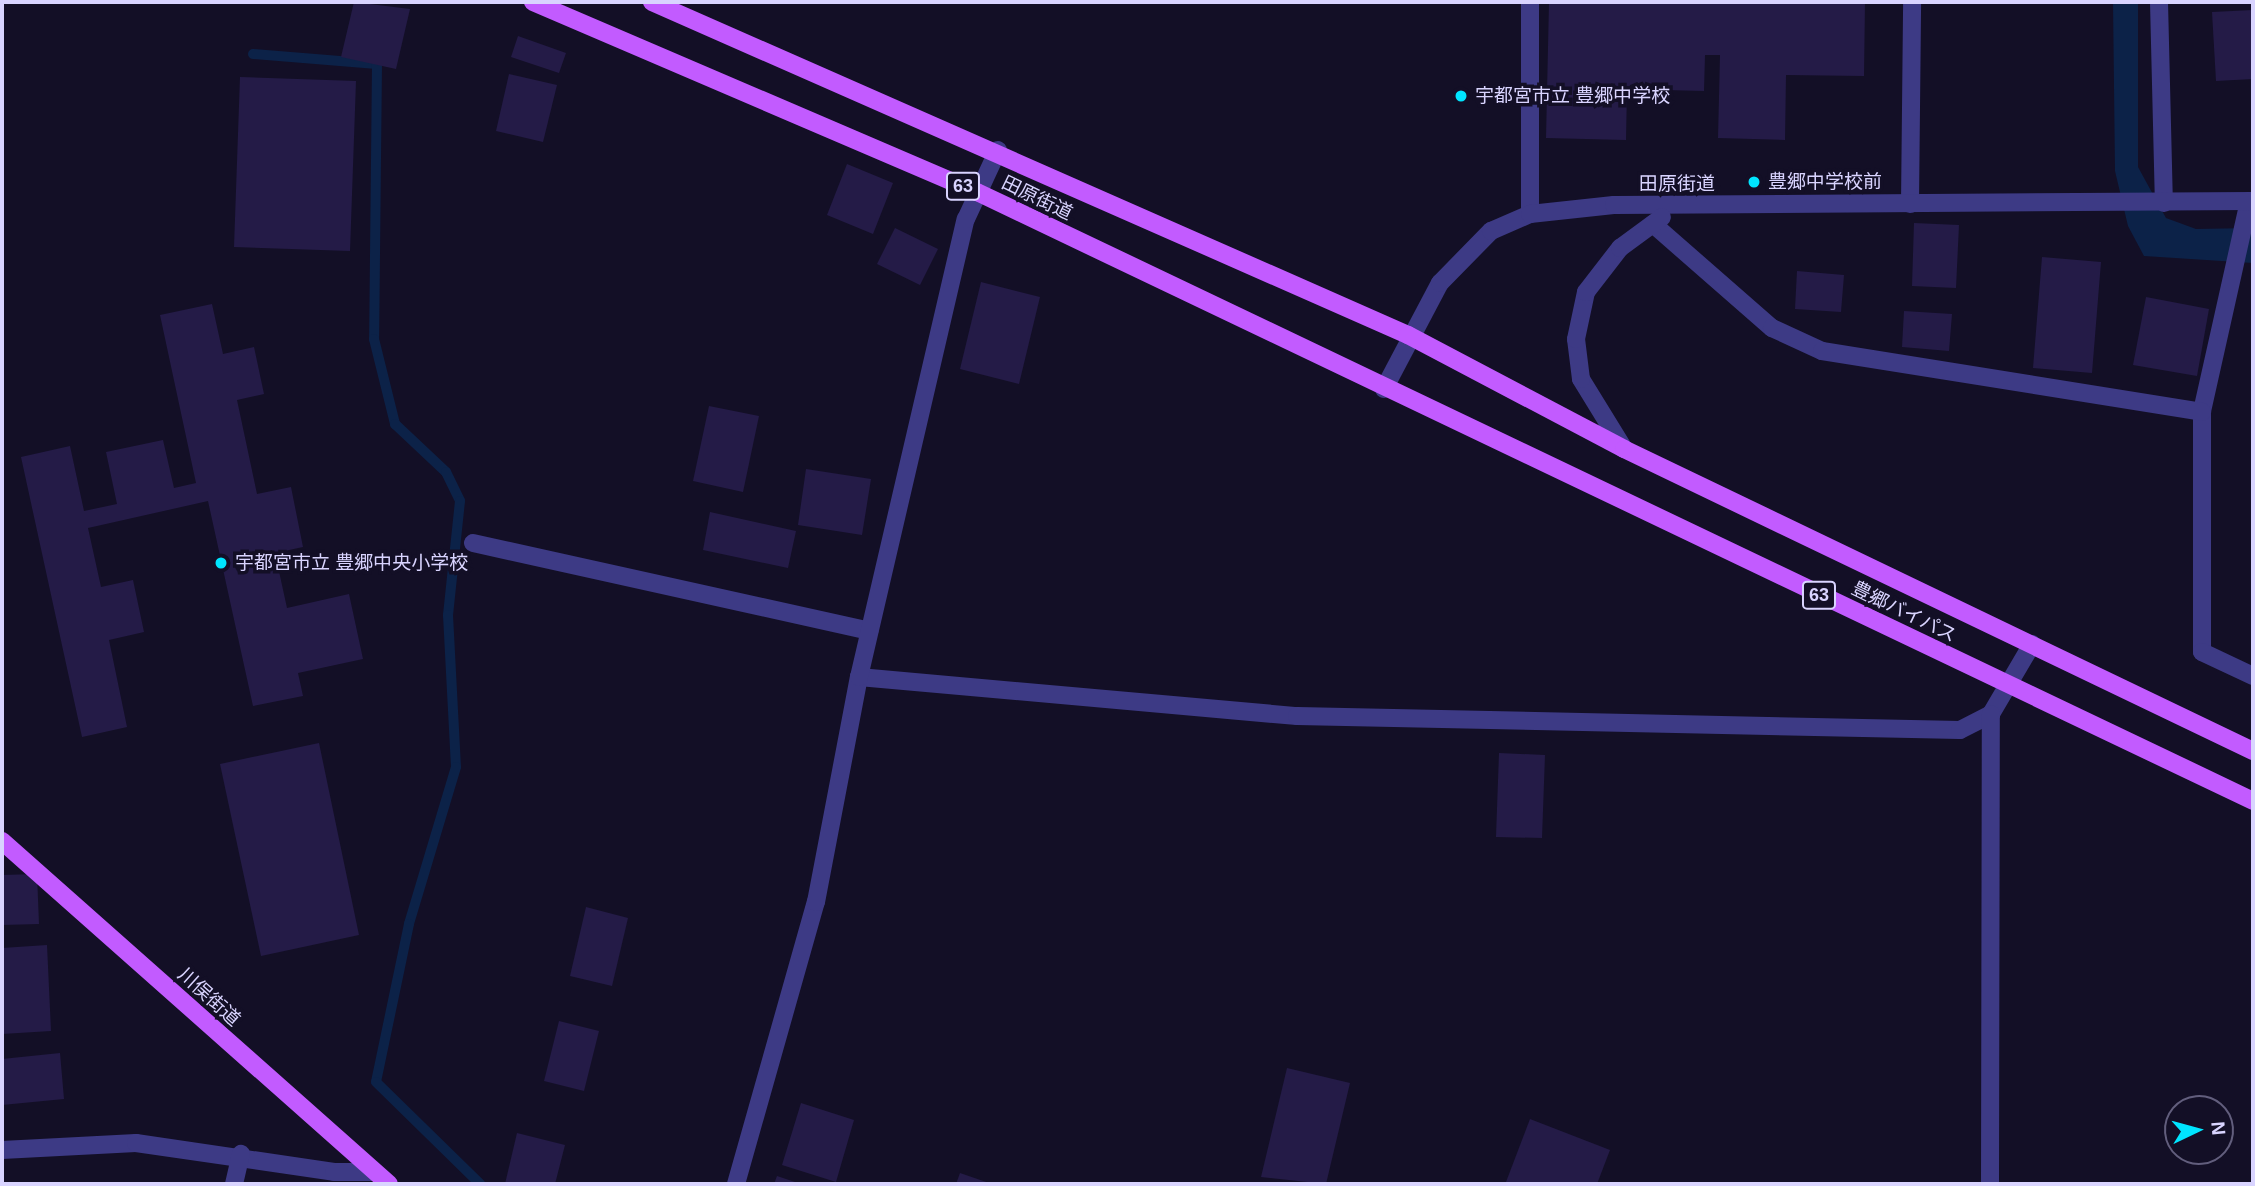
<!DOCTYPE html>
<meta charset="utf-8">
<style>
body{margin:0}
#map{position:relative;width:2255px;height:1186px;overflow:hidden;background:#130f26;font-family:Helvetica,"Noto Sans JP",sans-serif}
div>[style]{position:absolute}
.water>*{inset:0;background:#0c2248}
.stream>*{height:10px;margin:-5px;padding:0 5px;transform-origin:5px;border-radius:5px;background:#0c2248}
.building>*{inset:0;background:#241b47}
.minor>*{height:18px;margin:-9px;padding:0 9px;transform-origin:9px;border-radius:9px;background:#3d3a85}
.major>*{height:18px;margin:-9px;padding:0 9px;transform-origin:9px;border-radius:9px;background:#c25bff}
.dots>*{width:19px;height:19px;translate:-50% -50%;box-sizing:border-box;border:4px solid #130f26;border-radius:50%}
span{translate:-50% -50%;white-space:nowrap;text-align:center;line-height:1.15;-webkit-text-stroke:7px #130f26;paint-order:stroke}
.shield-label span{padding:2px 5px;background:#130f26;border:2px solid;border-radius:5px;-webkit-text-stroke-width:0}
.shield-label{font-size:18px;color:#d9d4ff;font-weight:700}
.poi-label{font-size:19px;color:#d9d4ff}
.left{translate:0 -50%;text-align:left}
.street-label{font-size:19px;color:#d9d4ff}
.frame{position:absolute;inset:0;border:4px solid #d9d4ff;pointer-events:none}
.north{position:absolute;left:2164px;top:1095px;width:70px;height:70px;box-sizing:border-box;background:#130f26;border:2px solid #625e7d;border-radius:50%;rotate:85deg;font-size:19px;font-weight:700;line-height:28px;text-align:center;color:#d9d4ff}
.north::after{content:'';display:block;margin:auto;width:24px;height:32px;background:#00e5ff;clip-path:polygon(50% 0,100% 100%,50% 72%,0 100%)}
</style>
<div id="map">
<div class="water">
<div style="clip-path:polygon(2113px 2px,2138px 2px,2138px 167px,2166px 218px,2196px 229px,2253px 228px,2253px 263px,2144px 256px,2128px 226px,2115px 171px)"></div>
</div>
<div class="stream">
<div style="left:253px;top:54px;width:124px;rotate:4.6deg"></div>
<div style="left:377px;top:64px;width:275px;rotate:90.6deg"></div>
<div style="left:374px;top:339px;width:88px;rotate:76.1deg"></div>
<div style="left:395px;top:424px;width:70px;rotate:43.3deg"></div>
<div style="left:446px;top:472px;width:32px;rotate:64deg"></div>
<div style="left:460px;top:501px;width:115px;rotate:96deg"></div>
<div style="left:448px;top:615px;width:152px;rotate:87deg"></div>
<div style="left:456px;top:767px;width:164px;rotate:106.7deg"></div>
<div style="left:409px;top:924px;width:161px;rotate:101.8deg"></div>
<div style="left:376px;top:1082px;width:146px;rotate:44.4deg"></div>
</div>
<div class="building">
<div style="clip-path:polygon(354px 2px,410px 9px,396px 69px,341px 57px)"></div>
<div style="clip-path:polygon(1549px 2px,1865px 2px,1864px 76px,1786px 75px,1785px 140px,1718px 138px,1720px 55px,1705px 55px,1704px 91px,1627px 89px,1626px 140px,1546px 138px)"></div>
<div style="clip-path:polygon(2253px 10px,2253px 79px,2216px 81px,2212px 12px)"></div>
<div style="clip-path:polygon(518px 36px,566px 53px,559px 73px,511px 57px)"></div>
<div style="clip-path:polygon(509px 74px,557px 85px,543px 142px,496px 131px)"></div>
<div style="clip-path:polygon(240px 77px,356px 81px,350px 251px,234px 247px)"></div>
<div style="clip-path:polygon(847px 164px,893px 183px,873px 234px,827px 215px)"></div>
<div style="clip-path:polygon(1914px 223px,1959px 225px,1956px 288px,1912px 286px)"></div>
<div style="clip-path:polygon(895px 228px,938px 249px,920px 285px,877px 264px)"></div>
<div style="clip-path:polygon(2042px 257px,2101px 262px,2092px 373px,2033px 368px)"></div>
<div style="clip-path:polygon(1797px 271px,1844px 275px,1841px 312px,1795px 309px)"></div>
<div style="clip-path:polygon(981px 282px,1040px 297px,1019px 384px,960px 369px)"></div>
<div style="clip-path:polygon(2146px 297px,2209px 309px,2197px 376px,2133px 365px)"></div>
<div style="clip-path:polygon(212px 304px,223px 354px,254px 347px,264px 394px,237px 400px,257px 494px,291px 487px,303px 547px,275px 553px,287px 608px,349px 594px,363px 659px,298px 673px,303px 696px,253px 706px,208px 501px,88px 528px,101px 587px,133px 580px,144px 632px,109px 640px,127px 727px,82px 737px,21px 457px,70px 446px,84px 511px,117px 504px,106px 452px,163px 440px,174px 488px,196px 483px,160px 315px)"></div>
<div style="clip-path:polygon(1904px 311px,1952px 314px,1949px 351px,1902px 347px)"></div>
<div style="clip-path:polygon(709px 406px,759px 416px,743px 492px,693px 481px)"></div>
<div style="clip-path:polygon(806px 469px,871px 479px,862px 535px,798px 525px)"></div>
<div style="clip-path:polygon(710px 512px,796px 531px,788px 568px,703px 550px)"></div>
<div style="clip-path:polygon(319px 743px,359px 935px,261px 956px,220px 764px)"></div>
<div style="clip-path:polygon(1499px 753px,1545px 755px,1542px 838px,1496px 837px)"></div>
<div style="clip-path:polygon(37px 874px,39px 924px,2px 925px,2px 875px)"></div>
<div style="clip-path:polygon(586px 907px,628px 918px,612px 986px,570px 976px)"></div>
<div style="clip-path:polygon(47px 945px,51px 1031px,2px 1034px,2px 948px)"></div>
<div style="clip-path:polygon(559px 1021px,599px 1031px,584px 1091px,544px 1081px)"></div>
<div style="clip-path:polygon(60px 1053px,64px 1099px,2px 1105px,2px 1059px)"></div>
<div style="clip-path:polygon(1287px 1068px,1350px 1083px,1326px 1184px,1261px 1177px)"></div>
<div style="clip-path:polygon(801px 1103px,854px 1120px,836px 1182px,782px 1165px)"></div>
<div style="clip-path:polygon(1530px 1119px,1610px 1150px,1597px 1184px,1506px 1182px)"></div>
<div style="clip-path:polygon(517px 1133px,565px 1145px,555px 1184px,505px 1184px)"></div>
<div style="clip-path:polygon(960px 1173px,992px 1184px,956px 1184px)"></div>
<div style="clip-path:polygon(777px 1176px,801px 1184px,774px 1184px)"></div>
</div>
<div class="minor">
<div style="left:2159px;top:2px;width:201px;rotate:88.6deg"></div>
<div style="left:2249px;top:201px;width:216px;rotate:102.6deg"></div>
<div style="left:2202px;top:412px;width:240px;rotate:90deg"></div>
<div style="left:2202px;top:652px;width:56px;rotate:25.2deg"></div>
<div style="left:1910px;top:204px;width:202px;rotate:-89.4deg"></div>
<div style="left:1530px;top:214px;width:212px;rotate:-90deg"></div>
<div style="left:1653px;top:224px;width:158px;rotate:41.2deg"></div>
<div style="left:1772px;top:328px;width:55px;rotate:24.7deg"></div>
<div style="left:1822px;top:351px;width:385px;rotate:9.1deg"></div>
<div style="left:1384px;top:389px;width:120px;rotate:-62.2deg"></div>
<div style="left:1440px;top:283px;width:73px;rotate:-45.6deg"></div>
<div style="left:1491px;top:231px;width:43px;rotate:-23.6deg"></div>
<div style="left:1530px;top:214px;width:84px;rotate:-6.1deg"></div>
<div style="left:1614px;top:205px;width:639px;rotate:-0.36deg"></div>
<div style="left:1624px;top:449px;width:82px;rotate:-121.6deg"></div>
<div style="left:1581px;top:379px;width:40px;rotate:-97.1deg"></div>
<div style="left:1576px;top:339px;width:48px;rotate:-78deg"></div>
<div style="left:1586px;top:292px;width:56px;rotate:-52.3deg"></div>
<div style="left:1620px;top:248px;width:52px;rotate:-36.4deg"></div>
<div style="left:473px;top:543px;width:406px;rotate:12.5deg"></div>
<div style="left:859px;top:677px;width:440px;rotate:5.1deg"></div>
<div style="left:1297px;top:716px;width:663px;rotate:1.21deg"></div>
<div style="left:1960px;top:730px;width:35px;rotate:-27deg"></div>
<div style="left:1991px;top:714px;width:81px;rotate:-59.6deg"></div>
<div style="left:2px;top:1150px;width:134px;rotate:-3deg"></div>
<div style="left:136px;top:1143px;width:200px;rotate:8.3deg"></div>
<div style="left:334px;top:1172px;width:40px"></div>
<div style="left:234px;top:1184px;width:31px;rotate:-77deg"></div>
<div style="left:736px;top:1184px;width:293px;rotate:-74.2deg"></div>
<div style="left:816px;top:902px;width:229px;rotate:-79.2deg"></div>
<div style="left:859px;top:677px;width:470px;rotate:-76.9deg"></div>
<div style="left:966px;top:219px;width:76px;rotate:-65.1deg"></div>
<div style="left:1990px;top:1184px;width:470px;rotate:-89.9deg"></div>
</div>
<div class="major">
<div style="left:533px;top:2px;width:483px;rotate:23.2deg"></div>
<div style="left:977px;top:192px;width:1414px;rotate:25.51deg"></div>
<div style="left:652px;top:2px;width:826px;rotate:23.77deg"></div>
<div style="left:1408px;top:335px;width:244px;rotate:27.8deg"></div>
<div style="left:1624px;top:449px;width:698px;rotate:25.65deg"></div>
<div style="left:2px;top:841px;width:517px;rotate:41.55deg"></div>
</div>
<div class="dots">
<div style="left:1461px;top:96px;background:#00e5ff"></div>
<div style="left:1754px;top:182px;background:#00e5ff"></div>
<div style="left:221px;top:563px;background:#00e5ff"></div>
</div>
<div class="shield-label">
<span style="left:963px;top:186px">63</span>
<span style="left:1819px;top:595px">63</span>
</div>
<div class="poi-label">
<span class="left" style="left:1475px;top:96px">宇都宮市立 豊郷中学校</span>
<span class="left" style="left:1768px;top:182px">豊郷中学校前</span>
<span class="left" style="left:235px;top:563px">宇都宮市立 豊郷中央小学校</span>
</div>
<div class="street-label">
<span style="left:1677px;top:184px">田原街道</span>
<span style="left:1037px;top:198px;rotate:26deg">田原街道</span>
<span style="left:1904px;top:612px;rotate:26deg">豊郷バイパス</span>
<span style="left:209px;top:997px;rotate:42deg">川俣街道</span>
</div>
<div class="frame"></div>
<div class="north">N</div>
</div>
